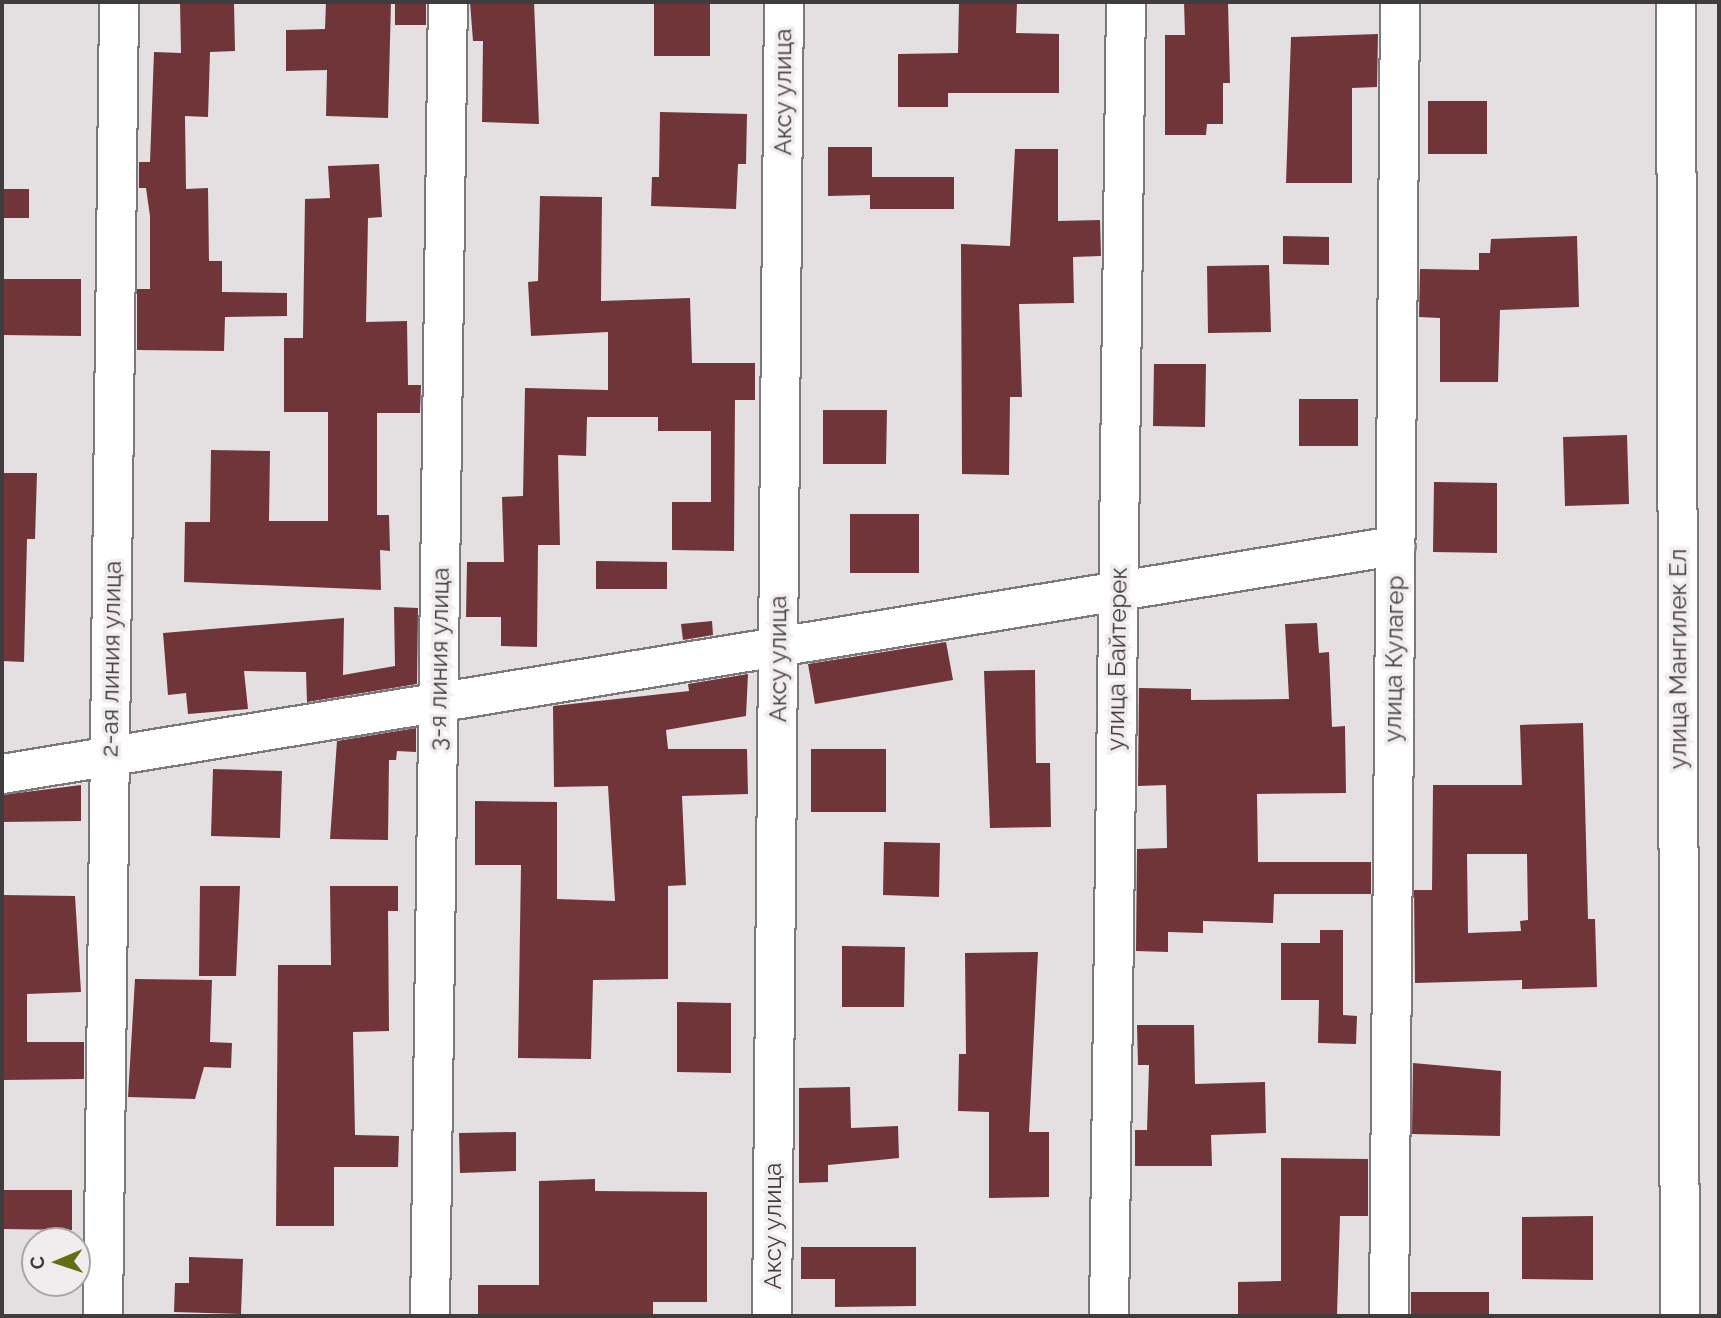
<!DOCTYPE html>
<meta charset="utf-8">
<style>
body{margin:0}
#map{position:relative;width:1721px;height:1318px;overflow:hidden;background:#e4dfe1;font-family:Raleway,sans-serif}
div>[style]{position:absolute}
.building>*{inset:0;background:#703539}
.roads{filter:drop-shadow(2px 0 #7d787a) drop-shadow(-2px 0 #7d787a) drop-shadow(0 2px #7d787a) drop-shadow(0 -2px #7d787a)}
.minor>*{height:38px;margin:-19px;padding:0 19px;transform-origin:19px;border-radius:19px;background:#fff}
span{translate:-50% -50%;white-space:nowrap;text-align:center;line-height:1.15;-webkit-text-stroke:7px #f1ecee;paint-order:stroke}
.street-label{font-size:24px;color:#3e3c3d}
.frame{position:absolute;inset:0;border:4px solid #3e3c3d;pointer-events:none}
.north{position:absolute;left:21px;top:1227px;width:70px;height:70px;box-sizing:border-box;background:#f1ecee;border:2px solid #a9a6a7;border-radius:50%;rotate:268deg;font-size:19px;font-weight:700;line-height:28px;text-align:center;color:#3e3c3d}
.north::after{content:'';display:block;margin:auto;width:24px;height:32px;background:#636d14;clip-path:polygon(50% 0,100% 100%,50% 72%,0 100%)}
</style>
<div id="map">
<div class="building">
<div style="clip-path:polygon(180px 2px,234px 2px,235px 51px,210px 52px,208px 117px,185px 116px,186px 189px,208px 188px,209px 261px,222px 261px,222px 292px,287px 293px,287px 316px,225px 317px,224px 351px,137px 350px,137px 289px,150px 289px,150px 216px,146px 188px,139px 188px,139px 162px,150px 162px,154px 52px,181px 53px)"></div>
<div style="clip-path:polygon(326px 2px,391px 2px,388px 118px,326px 116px,327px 70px,286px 71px,286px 30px,325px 29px)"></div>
<div style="clip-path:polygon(395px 2px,426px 2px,426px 25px,395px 25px)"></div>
<div style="clip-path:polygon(470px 2px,534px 2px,539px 124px,482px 122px,483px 41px,473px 41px)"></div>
<div style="clip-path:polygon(654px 2px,710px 2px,710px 56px,654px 56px)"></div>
<div style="clip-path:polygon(959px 2px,1017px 2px,1016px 33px,1059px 34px,1059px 93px,948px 93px,948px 107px,898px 107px,898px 54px,958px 53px)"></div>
<div style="clip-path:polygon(1184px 2px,1228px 2px,1230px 83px,1223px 83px,1223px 124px,1207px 124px,1206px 135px,1165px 135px,1165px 35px,1185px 35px)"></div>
<div style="clip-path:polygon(1378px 34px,1377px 87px,1352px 88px,1352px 183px,1286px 183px,1291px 37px)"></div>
<div style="clip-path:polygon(1428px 101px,1487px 101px,1487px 154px,1428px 154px)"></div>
<div style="clip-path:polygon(660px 112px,747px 114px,746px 164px,738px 164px,736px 209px,651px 206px,652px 177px,659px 177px)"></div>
<div style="clip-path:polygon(828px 147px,872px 147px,872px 177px,954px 177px,954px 209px,870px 209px,870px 195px,828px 196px)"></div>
<div style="clip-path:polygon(1015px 149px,1058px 149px,1058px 221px,1100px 220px,1101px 256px,1073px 257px,1074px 303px,1019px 304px,1022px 397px,1010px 397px,1009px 475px,962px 474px,961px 244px,1010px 246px)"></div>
<div style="clip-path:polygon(379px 164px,382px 217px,368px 218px,366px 322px,407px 321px,408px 385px,421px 385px,420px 413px,377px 413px,377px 515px,389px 515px,390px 551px,380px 550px,381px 590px,184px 582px,185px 522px,210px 522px,211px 450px,270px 451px,269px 521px,328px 521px,328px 412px,284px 412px,284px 338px,303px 338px,305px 199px,330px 198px,328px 166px)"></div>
<div style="clip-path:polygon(2px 189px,29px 189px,29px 218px,2px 218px)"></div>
<div style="clip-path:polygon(540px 196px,602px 197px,601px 301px,690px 298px,692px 363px,755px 363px,755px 400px,735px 400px,734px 551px,672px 550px,672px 502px,711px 502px,711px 431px,658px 431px,658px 417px,587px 417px,586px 456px,558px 455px,560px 545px,538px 545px,537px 647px,501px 646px,501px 617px,466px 617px,467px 562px,504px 562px,502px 497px,523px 496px,525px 388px,608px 390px,608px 332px,531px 336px,528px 282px,538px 281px)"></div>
<div style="clip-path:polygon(1283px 236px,1329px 237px,1329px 265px,1283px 264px)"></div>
<div style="clip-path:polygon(1577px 236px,1579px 307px,1500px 310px,1498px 382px,1440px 382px,1440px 318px,1419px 317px,1420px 269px,1479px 270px,1479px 253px,1490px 253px,1491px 239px)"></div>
<div style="clip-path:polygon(1269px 265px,1271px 332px,1208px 333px,1207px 266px)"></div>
<div style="clip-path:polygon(3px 279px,81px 279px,81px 336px,2px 335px)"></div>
<div style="clip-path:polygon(1154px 364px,1206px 364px,1205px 427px,1153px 426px)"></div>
<div style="clip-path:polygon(1299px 399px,1358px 399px,1358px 446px,1299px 446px)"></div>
<div style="clip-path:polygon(823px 410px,887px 410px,886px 464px,823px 464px)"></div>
<div style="clip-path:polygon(1627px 435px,1629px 504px,1565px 506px,1563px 437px)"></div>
<div style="clip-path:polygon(2px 473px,37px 473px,35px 539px,27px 539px,24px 662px,2px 661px)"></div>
<div style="clip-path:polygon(1434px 482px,1497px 483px,1497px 553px,1433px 552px)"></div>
<div style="clip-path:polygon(850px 514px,919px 514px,919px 573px,850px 573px)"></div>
<div style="clip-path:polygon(596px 561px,667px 562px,667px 589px,596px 589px)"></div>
<div style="clip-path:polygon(394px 607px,418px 608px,417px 684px,307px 702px,306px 672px,244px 671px,248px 709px,188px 714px,186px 693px,168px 695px,163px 633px,344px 618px,343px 675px,395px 666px)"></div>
<div style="clip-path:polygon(712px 621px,713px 635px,683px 640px,681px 624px)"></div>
<div style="clip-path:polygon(1317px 623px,1319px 653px,1329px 652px,1332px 727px,1345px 726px,1346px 793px,1257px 794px,1258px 862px,1371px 862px,1371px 894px,1274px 894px,1273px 923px,1203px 921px,1203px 933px,1168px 932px,1168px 952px,1136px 951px,1137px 849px,1167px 848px,1166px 785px,1138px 786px,1139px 688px,1191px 689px,1191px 700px,1289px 699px,1285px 624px)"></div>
<div style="clip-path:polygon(946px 642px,953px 680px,815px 704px,808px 664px)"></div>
<div style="clip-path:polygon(1035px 670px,1036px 763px,1050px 763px,1051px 827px,990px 828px,984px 671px)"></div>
<div style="clip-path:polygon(748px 674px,746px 716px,666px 730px,668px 749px,747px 749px,748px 794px,682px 796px,686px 885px,668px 886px,668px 979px,593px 980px,591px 1059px,518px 1058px,521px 865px,475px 865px,475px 801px,557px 802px,557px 899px,615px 901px,608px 786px,554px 787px,553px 706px,689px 691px,688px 684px)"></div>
<div style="clip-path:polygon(evenodd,1583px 723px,1588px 919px,1595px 919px,1597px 987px,1522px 989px,1522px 980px,1415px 983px,1414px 890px,1432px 890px,1433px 785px,1522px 785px,1520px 725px,1583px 723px,1467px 854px,1527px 854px,1528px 920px,1520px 921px,1521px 931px,1468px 933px,1467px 854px)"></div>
<div style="clip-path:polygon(416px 728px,416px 752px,397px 751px,396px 760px,389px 760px,388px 840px,330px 839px,337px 741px)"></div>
<div style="clip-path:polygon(811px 749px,886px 749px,886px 812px,811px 812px)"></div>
<div style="clip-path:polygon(213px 769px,282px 771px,280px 838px,211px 836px)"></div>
<div style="clip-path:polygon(81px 785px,81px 821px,2px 822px,2px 795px)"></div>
<div style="clip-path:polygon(884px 842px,940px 843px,939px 897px,883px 895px)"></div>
<div style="clip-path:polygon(200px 886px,240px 886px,236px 976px,199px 976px)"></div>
<div style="clip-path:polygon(330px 886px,398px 886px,398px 911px,388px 911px,389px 1031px,353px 1032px,355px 1135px,399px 1136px,398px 1167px,334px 1167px,334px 1226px,276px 1226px,278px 965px,331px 965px)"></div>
<div style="clip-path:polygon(2px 895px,75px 896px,81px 992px,27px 994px,27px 1042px,84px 1042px,84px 1079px,2px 1080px)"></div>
<div style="clip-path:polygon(1320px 930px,1343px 930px,1343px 1015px,1357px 1016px,1356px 1044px,1318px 1043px,1319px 1000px,1281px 1000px,1281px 943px,1320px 943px)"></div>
<div style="clip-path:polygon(842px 946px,905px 947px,904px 1007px,842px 1007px)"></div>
<div style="clip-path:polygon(1038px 952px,1029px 1132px,1049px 1132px,1049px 1197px,989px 1198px,989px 1112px,958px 1111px,959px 1054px,966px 1054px,965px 953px)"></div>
<div style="clip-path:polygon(135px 979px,212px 980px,210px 1042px,232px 1043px,231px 1068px,204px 1067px,195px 1099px,128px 1097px)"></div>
<div style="clip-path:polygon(677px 1002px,731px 1003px,731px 1073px,677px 1072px)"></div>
<div style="clip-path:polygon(1137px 1025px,1194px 1025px,1195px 1084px,1265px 1082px,1266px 1133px,1211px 1135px,1212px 1166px,1135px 1166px,1135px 1130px,1147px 1130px,1149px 1065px,1138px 1065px)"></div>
<div style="clip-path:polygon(1413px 1063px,1501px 1071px,1500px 1136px,1412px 1134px)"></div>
<div style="clip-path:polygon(850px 1087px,851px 1128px,898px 1126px,899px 1158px,828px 1165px,828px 1182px,799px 1183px,799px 1088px)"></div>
<div style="clip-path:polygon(516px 1132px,516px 1171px,460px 1173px,459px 1133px)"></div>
<div style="clip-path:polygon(1281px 1158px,1368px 1159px,1368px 1216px,1340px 1216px,1337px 1316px,1238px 1316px,1238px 1282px,1281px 1281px)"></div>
<div style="clip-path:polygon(595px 1179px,595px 1191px,707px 1192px,707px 1302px,653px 1302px,653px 1316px,478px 1316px,478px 1285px,539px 1285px,539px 1181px)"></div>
<div style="clip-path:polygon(2px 1190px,72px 1190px,72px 1230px,2px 1229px)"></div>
<div style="clip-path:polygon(1593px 1216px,1593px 1280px,1522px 1279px,1522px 1217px)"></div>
<div style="clip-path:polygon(801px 1247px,916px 1247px,916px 1306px,835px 1307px,835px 1279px,801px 1279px)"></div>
<div style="clip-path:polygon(189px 1257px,243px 1259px,241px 1314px,174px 1312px,175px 1283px,189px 1283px)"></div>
<div style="clip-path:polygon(1411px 1292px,1489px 1292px,1489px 1316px,1411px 1316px)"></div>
</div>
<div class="roads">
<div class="minor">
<div style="left:1676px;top:2px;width:1314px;rotate:89.83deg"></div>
<div style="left:2px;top:774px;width:1412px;rotate:-9.3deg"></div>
<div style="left:103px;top:1316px;width:1314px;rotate:-89.3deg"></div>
<div style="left:430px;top:1316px;width:1314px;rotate:-89.22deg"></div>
<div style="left:772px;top:1316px;width:1314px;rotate:-89.48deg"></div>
<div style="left:1109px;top:1316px;width:1314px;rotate:-89.26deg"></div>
<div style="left:1389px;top:1316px;width:1314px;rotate:-89.52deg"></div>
</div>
</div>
<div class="street-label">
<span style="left:783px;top:92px;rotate:-90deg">Аксу улица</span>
<span style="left:111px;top:659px;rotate:-89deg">2-ая линия улица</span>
<span style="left:439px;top:659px;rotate:-89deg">3-я линия улица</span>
<span style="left:778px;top:659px;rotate:-90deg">Аксу улица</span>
<span style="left:1117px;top:659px;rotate:-89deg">улица Байтерек</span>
<span style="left:1394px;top:659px;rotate:-89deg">улица Кулагер</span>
<span style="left:1678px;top:659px;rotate:-90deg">улица Мангилек Ел</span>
<span style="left:773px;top:1226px;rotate:-90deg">Аксу улица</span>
</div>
<div class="frame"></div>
<div class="north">С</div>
</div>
